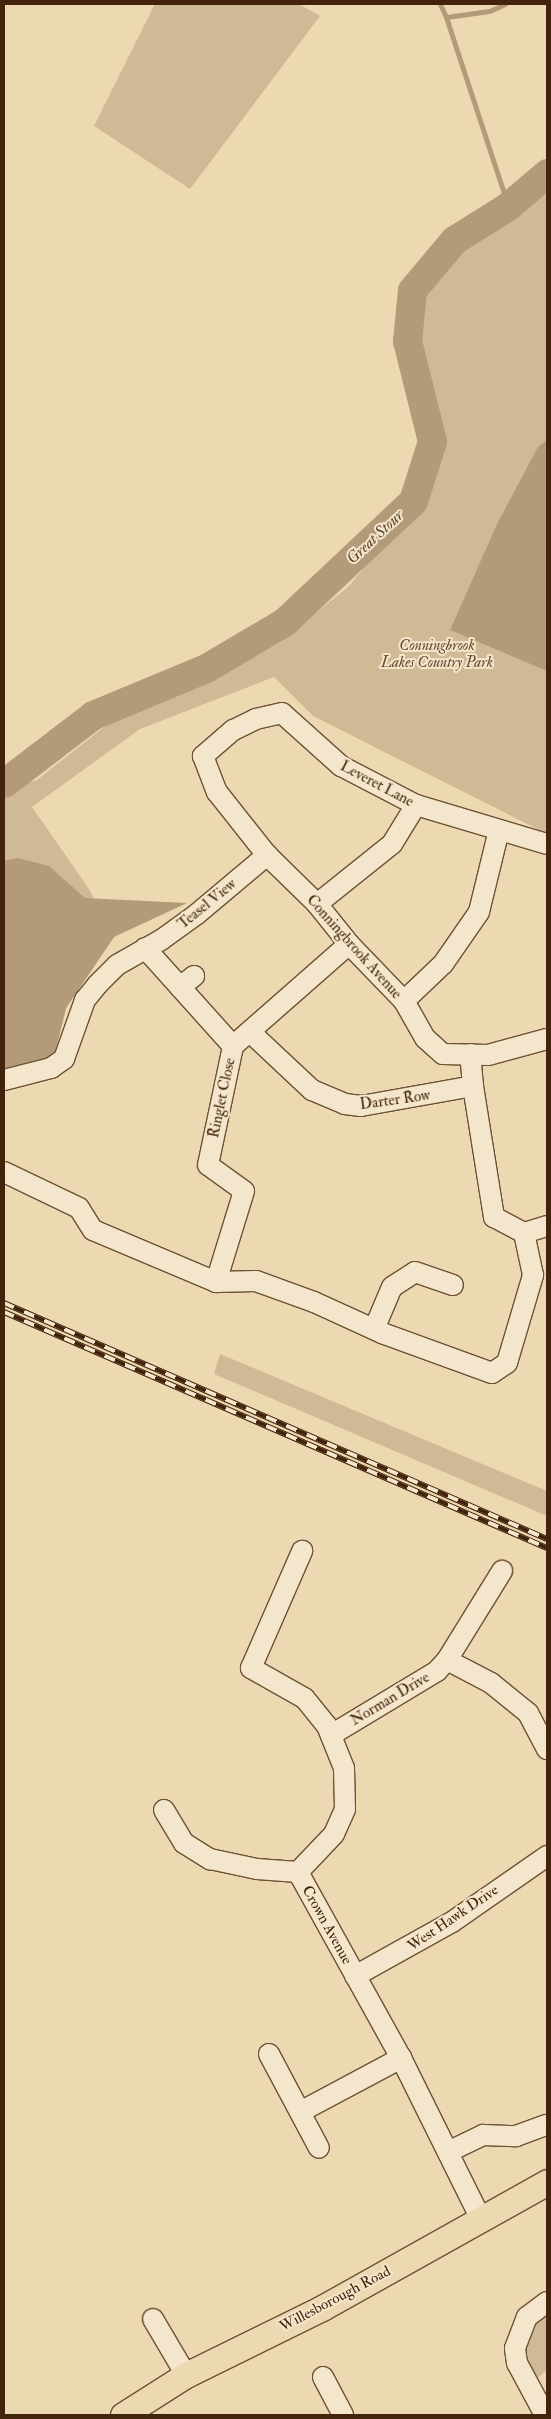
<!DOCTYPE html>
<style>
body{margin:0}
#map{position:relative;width:551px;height:2419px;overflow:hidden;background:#edd9b1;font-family:"IM FELL Double Pica",serif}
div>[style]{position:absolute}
.green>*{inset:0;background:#d0ba95}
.water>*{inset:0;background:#b39b79}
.stream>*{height:5px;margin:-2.5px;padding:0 2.5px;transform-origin:2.5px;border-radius:2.5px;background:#b39b79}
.river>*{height:29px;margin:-14.5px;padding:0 14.5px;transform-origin:14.5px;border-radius:14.5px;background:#b39b79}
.roads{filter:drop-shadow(1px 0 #6d5135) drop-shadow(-1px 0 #6d5135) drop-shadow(0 1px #6d5135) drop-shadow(0 -1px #6d5135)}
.minor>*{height:20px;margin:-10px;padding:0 10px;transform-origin:10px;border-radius:10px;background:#f3e6cc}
.major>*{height:25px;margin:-12.5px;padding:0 12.5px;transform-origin:12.5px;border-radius:12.5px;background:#edd9b1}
.rail>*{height:5.5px;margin-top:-2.75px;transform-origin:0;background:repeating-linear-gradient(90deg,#f3e6cc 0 11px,#42240c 0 22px);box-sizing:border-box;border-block:1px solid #42240c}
span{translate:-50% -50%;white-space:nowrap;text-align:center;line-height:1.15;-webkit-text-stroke:4px #f3e6cc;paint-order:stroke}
.park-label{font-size:15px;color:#664a2e;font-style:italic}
.street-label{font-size:15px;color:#42240c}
.water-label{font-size:16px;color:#64482d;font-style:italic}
.frame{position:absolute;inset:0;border:5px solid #42240c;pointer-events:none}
</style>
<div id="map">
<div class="green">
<div style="clip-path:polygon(155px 4px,299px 4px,320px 16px,190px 189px,94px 126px)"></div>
<div style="clip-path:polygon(547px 194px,547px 834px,313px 716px,274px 677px,140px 729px,32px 807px,89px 889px,114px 937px,66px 1008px,54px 1057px,4px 1070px,4px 789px,37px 780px,128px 708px,291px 633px,348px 587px,406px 518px,447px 444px,429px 385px,418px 327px,428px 284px,451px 252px)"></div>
<div style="clip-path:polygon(220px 1354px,547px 1491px,547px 1516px,214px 1374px)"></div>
<div style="clip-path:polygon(547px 2313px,547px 2370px,535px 2380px,526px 2364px,524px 2340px,536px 2321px)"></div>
</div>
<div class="water">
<div style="clip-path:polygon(547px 440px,547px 671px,450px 630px,497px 524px,538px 447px)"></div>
<div style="clip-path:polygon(18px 858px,49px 866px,85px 898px,187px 903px,114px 937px,66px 1008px,54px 1057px,4px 1070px,4px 861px)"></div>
</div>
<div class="stream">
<div style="left:440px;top:4px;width:14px;rotate:65deg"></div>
<div style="left:505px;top:4px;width:17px;rotate:156deg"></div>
<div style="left:489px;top:11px;width:43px;rotate:172.1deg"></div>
<div style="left:446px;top:17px;width:199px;rotate:71.8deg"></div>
</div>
<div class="river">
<div style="left:4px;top:783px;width:112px;rotate:-37.4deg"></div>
<div style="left:93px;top:715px;width:122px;rotate:-22.6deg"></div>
<div style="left:206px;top:668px;width:91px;rotate:-30.5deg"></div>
<div style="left:284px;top:622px;width:177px;rotate:-43.2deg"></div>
<div style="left:413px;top:501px;width:63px;rotate:-72.4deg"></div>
<div style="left:432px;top:441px;width:103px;rotate:-104deg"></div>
<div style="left:407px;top:341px;width:51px;rotate:-84.4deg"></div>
<div style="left:412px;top:290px;width:65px;rotate:-50deg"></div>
<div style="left:454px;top:240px;width:64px;rotate:-32.2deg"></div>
<div style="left:508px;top:206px;width:51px;rotate:-40.2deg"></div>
</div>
<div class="roads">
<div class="minor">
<div style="left:547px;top:844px;width:137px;rotate:-163.4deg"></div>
<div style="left:416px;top:805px;width:85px;rotate:-152.5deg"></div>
<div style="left:341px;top:766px;width:79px;rotate:-138.1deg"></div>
<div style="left:282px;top:713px;width:27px;rotate:167deg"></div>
<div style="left:256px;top:719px;width:25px;rotate:154deg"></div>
<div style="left:233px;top:730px;width:40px;rotate:139deg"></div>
<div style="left:203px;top:756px;width:39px;rotate:69deg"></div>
<div style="left:217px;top:792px;width:80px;rotate:51.6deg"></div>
<div style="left:267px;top:855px;width:70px;rotate:44.4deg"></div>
<div style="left:317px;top:904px;width:51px;rotate:51.3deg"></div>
<div style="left:349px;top:944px;width:79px;rotate:46deg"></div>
<div style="left:404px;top:1001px;width:43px;rotate:60.4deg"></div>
<div style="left:425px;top:1038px;width:24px;rotate:42deg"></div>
<div style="left:443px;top:1054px;width:45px;rotate:1.3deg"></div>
<div style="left:488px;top:1055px;width:61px;rotate:-15.2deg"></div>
<div style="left:317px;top:904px;width:96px;rotate:-38.7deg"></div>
<div style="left:392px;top:844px;width:46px;rotate:-58.4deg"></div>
<div style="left:145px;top:948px;width:132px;rotate:48.1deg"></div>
<div style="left:180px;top:987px;width:18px;rotate:-38deg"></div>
<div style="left:404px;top:1001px;width:54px;rotate:-43.5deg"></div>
<div style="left:443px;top:964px;width:63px;rotate:-55.3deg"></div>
<div style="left:479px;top:912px;width:84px;rotate:-76.3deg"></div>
<div style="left:250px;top:1032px;width:85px;rotate:43.1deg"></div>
<div style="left:312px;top:1090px;width:36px;rotate:23deg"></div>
<div style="left:345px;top:1104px;width:16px;rotate:7deg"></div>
<div style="left:361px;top:1106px;width:114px;rotate:-10.1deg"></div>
<div style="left:473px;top:1086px;width:32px;rotate:-95deg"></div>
<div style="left:4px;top:1080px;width:49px;rotate:-14.3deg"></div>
<div style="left:51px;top:1068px;width:16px;rotate:-35deg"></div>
<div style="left:64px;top:1059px;width:63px;rotate:-70.4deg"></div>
<div style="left:85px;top:1000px;width:19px;rotate:-51deg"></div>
<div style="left:97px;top:985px;width:28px;rotate:-45deg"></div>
<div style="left:117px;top:965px;width:51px;rotate:-29.6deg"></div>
<div style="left:161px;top:940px;width:44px;rotate:-35.8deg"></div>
<div style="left:197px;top:914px;width:92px;rotate:-40.1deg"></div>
<div style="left:473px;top:1086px;width:133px;rotate:80.9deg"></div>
<div style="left:494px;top:1217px;width:34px;rotate:28deg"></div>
<div style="left:4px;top:1172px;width:83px;rotate:25.6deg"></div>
<div style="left:79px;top:1208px;width:26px;rotate:58deg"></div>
<div style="left:93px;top:1230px;width:134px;rotate:22.9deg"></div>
<div style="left:216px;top:1282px;width:40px;rotate:-1.4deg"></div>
<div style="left:256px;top:1281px;width:62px;rotate:19.9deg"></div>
<div style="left:314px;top:1302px;width:75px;rotate:24.5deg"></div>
<div style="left:382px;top:1333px;width:117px;rotate:20deg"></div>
<div style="left:492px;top:1373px;width:18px;rotate:-34deg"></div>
<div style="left:507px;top:1363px;width:92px;rotate:-73.5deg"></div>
<div style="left:533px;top:1275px;width:43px;rotate:-102.1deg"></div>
<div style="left:524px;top:1233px;width:24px;rotate:-17deg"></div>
<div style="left:216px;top:1282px;width:95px;rotate:-72.9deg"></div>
<div style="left:244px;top:1191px;width:44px;rotate:-144.2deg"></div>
<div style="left:208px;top:1165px;width:122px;rotate:-78.1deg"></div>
<div style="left:233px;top:1046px;width:154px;rotate:-41.3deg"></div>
<div style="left:375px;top:1327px;width:43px;rotate:-67deg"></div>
<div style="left:392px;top:1287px;width:27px;rotate:-33deg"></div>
<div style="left:415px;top:1272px;width:40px;rotate:18.9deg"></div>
<div style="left:447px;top:1660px;width:105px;rotate:-58.3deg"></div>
<div style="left:331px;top:1735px;width:124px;rotate:-31.1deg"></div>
<div style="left:437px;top:1671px;width:15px;rotate:-48deg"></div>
<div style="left:447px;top:1660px;width:50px;rotate:27.6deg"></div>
<div style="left:491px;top:1683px;width:48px;rotate:39deg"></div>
<div style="left:528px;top:1713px;width:41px;rotate:62.2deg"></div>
<div style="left:164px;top:1810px;width:39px;rotate:59deg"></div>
<div style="left:184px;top:1843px;width:31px;rotate:32deg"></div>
<div style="left:210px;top:1859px;width:48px;rotate:12deg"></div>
<div style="left:257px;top:1869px;width:41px;rotate:4.2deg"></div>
<div style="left:298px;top:1872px;width:213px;rotate:61deg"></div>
<div style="left:401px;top:2058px;width:180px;rotate:63.6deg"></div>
<div style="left:298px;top:1872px;width:52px;rotate:-46.5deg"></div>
<div style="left:334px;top:1834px;width:27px;rotate:-66deg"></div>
<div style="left:345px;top:1809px;width:41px;rotate:-91.4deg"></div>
<div style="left:344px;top:1768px;width:45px;rotate:-112deg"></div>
<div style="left:327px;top:1726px;width:36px;rotate:-129deg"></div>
<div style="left:304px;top:1698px;width:61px;rotate:-150.5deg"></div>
<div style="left:251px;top:1668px;width:128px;rotate:-66.4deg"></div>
<div style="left:355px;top:1976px;width:111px;rotate:-29.1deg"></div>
<div style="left:452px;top:1922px;width:116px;rotate:-34.8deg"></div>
<div style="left:269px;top:2054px;width:106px;rotate:62deg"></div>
<div style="left:300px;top:2112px;width:115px;rotate:-28.1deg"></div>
<div style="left:448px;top:2152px;width:39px;rotate:-26deg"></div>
<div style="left:483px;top:2135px;width:33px;rotate:2deg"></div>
<div style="left:516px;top:2136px;width:33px;rotate:-20deg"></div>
<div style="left:153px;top:2319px;width:65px;rotate:59.5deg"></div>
<div style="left:323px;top:2377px;width:43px;rotate:62.2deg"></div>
<div style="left:545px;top:2415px;width:59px;rotate:-118.3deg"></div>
<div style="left:517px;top:2363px;width:15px;rotate:-98deg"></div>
<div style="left:515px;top:2348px;width:33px;rotate:-69deg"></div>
<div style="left:527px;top:2317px;width:25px;rotate:-37deg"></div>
</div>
<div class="major">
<div style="left:123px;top:2415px;width:75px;rotate:-32.4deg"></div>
<div style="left:186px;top:2375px;width:152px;rotate:-26.2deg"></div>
<div style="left:322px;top:2308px;width:258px;rotate:-29.2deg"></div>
</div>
</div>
<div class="rail">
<div style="left:4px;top:1303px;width:592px;rotate:23.49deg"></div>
<div style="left:4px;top:1312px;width:592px;rotate:23.49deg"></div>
</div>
<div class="park-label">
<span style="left:437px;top:654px">Conningbrook<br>Lakes Country Park</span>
</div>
<div class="street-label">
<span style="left:377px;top:784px;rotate:28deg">Leveret Lane</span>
<span style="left:207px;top:904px;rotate:-39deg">Teasel View</span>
<span style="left:354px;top:947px;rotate:48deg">Conningbrook Avenue</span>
<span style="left:222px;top:1098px;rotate:-78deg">Ringlet Close</span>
<span style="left:395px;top:1100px;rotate:-8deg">Darter Row</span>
<span style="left:390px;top:1699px;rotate:-31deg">Norman Drive</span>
<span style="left:453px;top:1918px;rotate:-34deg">West Hawk Drive</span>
<span style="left:327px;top:1925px;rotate:61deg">Crown Avenue</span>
<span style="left:335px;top:2299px;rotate:-28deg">Willesborough Road</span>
</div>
<div class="water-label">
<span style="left:375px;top:537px;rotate:-43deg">Great Stour</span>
</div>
<div class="frame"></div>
</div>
